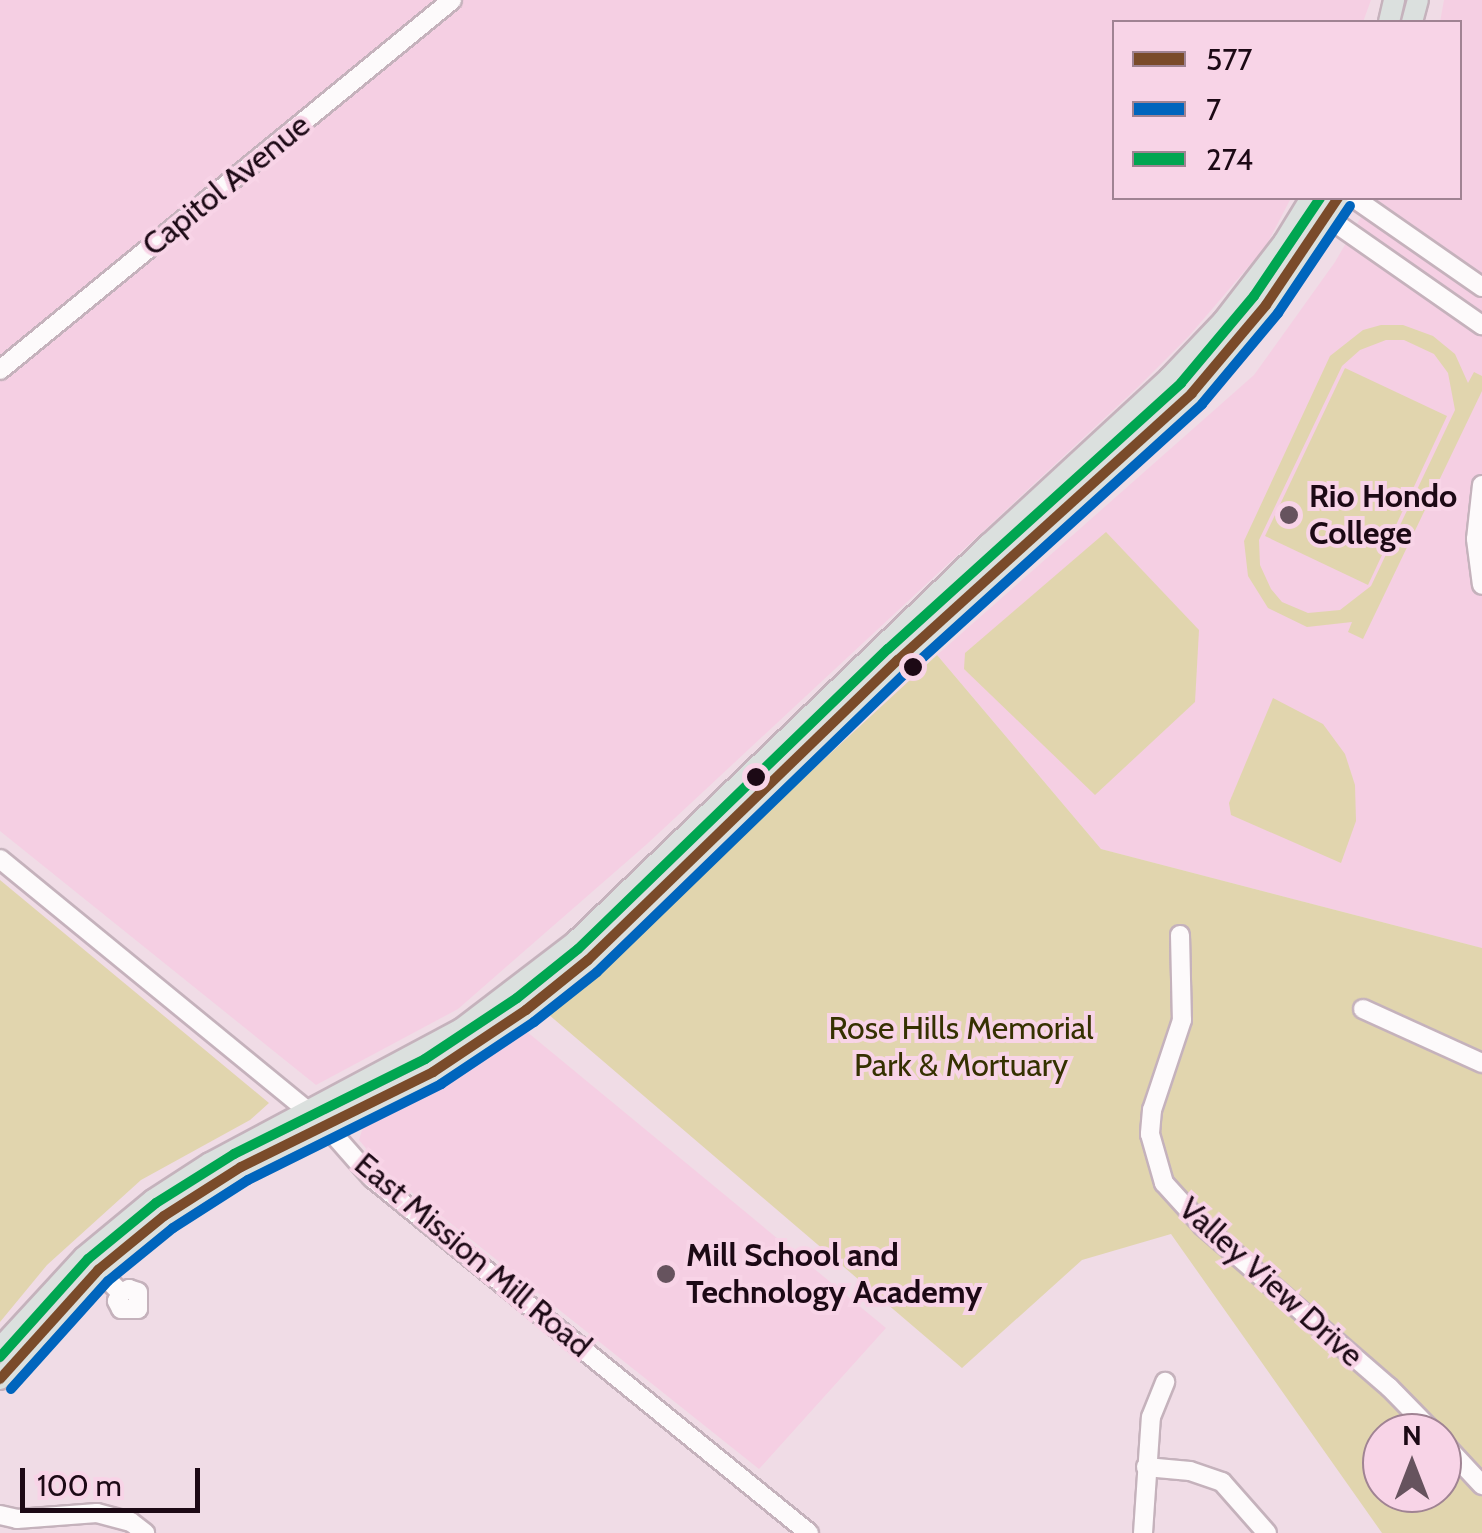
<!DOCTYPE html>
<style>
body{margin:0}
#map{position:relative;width:1482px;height:1533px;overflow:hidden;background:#f0dce6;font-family:Cabin,sans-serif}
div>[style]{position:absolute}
.built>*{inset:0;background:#f5cfe3}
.green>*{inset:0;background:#e1d5ae}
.roads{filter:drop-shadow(2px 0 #c5b2bc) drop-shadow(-2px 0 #c5b2bc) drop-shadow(0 2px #c5b2bc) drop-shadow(0 -2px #c5b2bc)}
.minor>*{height:18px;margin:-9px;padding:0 9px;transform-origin:9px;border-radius:9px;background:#fdfafb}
.major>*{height:20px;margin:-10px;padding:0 10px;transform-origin:10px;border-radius:10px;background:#dbe0de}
.bus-1>*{height:10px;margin:-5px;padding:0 5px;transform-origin:5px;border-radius:5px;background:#7a4b2a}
.bus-2>*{height:10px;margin:-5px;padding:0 5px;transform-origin:5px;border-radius:5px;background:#0065bd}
.bus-3>*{height:10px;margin:-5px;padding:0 5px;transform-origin:5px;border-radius:5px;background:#00a651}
.dots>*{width:28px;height:28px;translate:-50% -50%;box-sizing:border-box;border:5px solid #f8d4e7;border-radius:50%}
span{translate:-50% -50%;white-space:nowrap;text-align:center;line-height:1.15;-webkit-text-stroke:8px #f8d4e7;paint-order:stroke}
.street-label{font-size:32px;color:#1c0915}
.poi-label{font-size:32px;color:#1c0915;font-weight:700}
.left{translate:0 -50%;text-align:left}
.park-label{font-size:32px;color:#353101}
.legend{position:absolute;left:1112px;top:20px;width:350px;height:180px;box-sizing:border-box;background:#f8d4e7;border:2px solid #a08393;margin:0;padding:12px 18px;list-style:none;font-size:30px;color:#1c0915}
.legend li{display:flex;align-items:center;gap:20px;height:50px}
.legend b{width:50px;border:2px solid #a08393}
.north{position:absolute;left:1362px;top:1413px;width:100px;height:100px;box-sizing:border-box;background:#f8d4e7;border:2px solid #a08393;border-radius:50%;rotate:0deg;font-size:28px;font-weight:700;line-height:40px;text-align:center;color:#1c0915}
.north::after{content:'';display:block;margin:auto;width:35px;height:45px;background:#66535e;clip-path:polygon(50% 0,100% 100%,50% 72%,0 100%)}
.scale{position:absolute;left:20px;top:1468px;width:180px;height:45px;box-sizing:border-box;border:5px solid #1c0915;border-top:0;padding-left:12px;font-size:30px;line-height:35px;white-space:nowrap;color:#1c0915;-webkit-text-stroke:8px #f8d4e7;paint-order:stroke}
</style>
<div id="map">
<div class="built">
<div style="clip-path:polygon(0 0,1371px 0,1363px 22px,1114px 22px,1114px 198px,1291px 198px,1266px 246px,1189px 336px,1137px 388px,647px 844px,458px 1009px,316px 1085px,0 831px)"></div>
<div style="clip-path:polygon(1444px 0,1482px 0,1482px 948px,1101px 849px,937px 655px,1254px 375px,1335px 262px,1372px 198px,1460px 198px,1460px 22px,1440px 22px)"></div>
<div style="clip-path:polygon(526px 1031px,886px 1328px,759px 1469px,385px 1171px,359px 1140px,363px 1127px,370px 1122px,468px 1069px)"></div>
</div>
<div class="green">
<div style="clip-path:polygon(evenodd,1381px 325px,1403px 325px,1433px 336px,1455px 354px,1468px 383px,1474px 372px,1482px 376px,1482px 391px,1363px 639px,1348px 632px,1352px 622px,1307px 627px,1268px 608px,1248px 576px,1244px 541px,1330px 356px,1363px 330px,1381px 325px,1386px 340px,1404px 340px,1434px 354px,1448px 373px,1455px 410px,1371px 586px,1340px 610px,1308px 613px,1282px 602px,1271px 589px,1260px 565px,1259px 540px,1342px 366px,1360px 350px,1386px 340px)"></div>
<div style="clip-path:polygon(1345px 368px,1447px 416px,1368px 585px,1265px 536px)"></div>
<div style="clip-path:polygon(1106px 532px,1199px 630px,1195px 702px,1095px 795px,964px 669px,965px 653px)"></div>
<div style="clip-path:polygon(evenodd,937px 655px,1101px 849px,1482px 948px,1482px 1533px,1382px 1533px,1171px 1234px,1082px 1260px,962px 1368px,548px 1014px,937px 655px,1382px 1433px,1442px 1433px,1442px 1493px,1382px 1493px,1382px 1433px)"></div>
<div style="clip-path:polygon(1273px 698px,1323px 724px,1345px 754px,1355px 785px,1356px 821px,1341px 863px,1231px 815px,1229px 803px)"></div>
<div style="clip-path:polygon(0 880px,269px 1103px,250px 1120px,141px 1180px,47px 1265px,0 1322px)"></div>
</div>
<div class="roads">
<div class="minor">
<div style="left:1354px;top:198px;width:156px;rotate:34.8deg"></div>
<div style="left:1314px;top:208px;width:205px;rotate:34.9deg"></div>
<div style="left:0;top:370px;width:584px;rotate:-39.3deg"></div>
<div style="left:1482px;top:485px;width:54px;rotate:96.3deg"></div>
<div style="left:1476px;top:539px;width:46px;rotate:82.6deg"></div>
<div style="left:0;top:859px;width:423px;rotate:39.3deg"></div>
<div style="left:327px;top:1127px;width:68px;rotate:48.6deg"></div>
<div style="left:372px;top:1178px;width:563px;rotate:39.09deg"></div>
<div style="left:1180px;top:935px;width:85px;rotate:88.7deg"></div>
<div style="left:1182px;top:1020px;width:95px;rotate:108.4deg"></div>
<div style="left:1152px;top:1110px;width:24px;rotate:95deg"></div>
<div style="left:1150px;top:1134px;width:51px;rotate:74.1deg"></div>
<div style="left:1164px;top:1183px;width:58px;rotate:47.8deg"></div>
<div style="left:1203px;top:1226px;width:246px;rotate:40.9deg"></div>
<div style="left:1389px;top:1387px;width:64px;rotate:45.6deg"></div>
<div style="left:1363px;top:1009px;width:131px;rotate:24.4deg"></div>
<div style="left:98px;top:1270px;width:33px;rotate:45deg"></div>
<div style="left:121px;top:1293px;width:9px;rotate:-27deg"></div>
<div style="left:129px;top:1289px;width:9px;rotate:18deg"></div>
<div style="left:138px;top:1292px;width:17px;rotate:90deg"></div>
<div style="left:138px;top:1309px;width:17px;rotate:180deg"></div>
<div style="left:121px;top:1309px;width:9px;rotate:-117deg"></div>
<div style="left:117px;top:1301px;width:9px;rotate:-63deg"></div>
<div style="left:1442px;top:1442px;width:59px;rotate:47.1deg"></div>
<div style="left:1146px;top:1467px;width:44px;rotate:5.2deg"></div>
<div style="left:1190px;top:1471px;width:34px;rotate:19deg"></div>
<div style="left:1222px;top:1482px;width:68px;rotate:48.6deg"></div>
<div style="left:0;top:1515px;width:17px;rotate:13deg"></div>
<div style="left:17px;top:1519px;width:80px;rotate:-4.3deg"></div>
<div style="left:97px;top:1513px;width:35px;rotate:15deg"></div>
<div style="left:131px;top:1522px;width:18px;rotate:38deg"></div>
<div style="left:1143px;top:1533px;width:116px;rotate:-86.1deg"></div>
<div style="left:1151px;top:1417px;width:38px;rotate:-68deg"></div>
</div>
<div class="major">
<div style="left:1389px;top:22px;width:23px;rotate:-77deg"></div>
<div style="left:1412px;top:22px;width:23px;rotate:-75deg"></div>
<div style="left:0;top:1348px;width:124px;rotate:-47.3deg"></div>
<div style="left:84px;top:1257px;width:89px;rotate:-39.6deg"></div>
<div style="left:153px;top:1200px;width:68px;rotate:-33deg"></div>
<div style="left:210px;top:1163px;width:285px;rotate:-28.1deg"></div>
<div style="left:461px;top:1029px;width:145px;rotate:-37.4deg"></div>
<div style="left:576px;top:941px;width:573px;rotate:-43.87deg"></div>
<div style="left:989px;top:544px;width:245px;rotate:-42.7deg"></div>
<div style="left:1169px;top:378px;width:79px;rotate:-46.5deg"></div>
<div style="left:1223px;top:321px;width:100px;rotate:-52.3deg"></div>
<div style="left:1284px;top:242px;width:52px;rotate:-58.5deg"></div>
<div style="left:0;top:1379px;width:147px;rotate:-48deg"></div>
<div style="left:98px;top:1270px;width:85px;rotate:-39.3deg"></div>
<div style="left:164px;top:1216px;width:91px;rotate:-32.5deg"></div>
<div style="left:241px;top:1167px;width:214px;rotate:-26.3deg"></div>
<div style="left:433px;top:1072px;width:112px;rotate:-33.7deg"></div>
<div style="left:526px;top:1010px;width:80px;rotate:-38.9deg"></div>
<div style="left:588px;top:960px;width:431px;rotate:-44.1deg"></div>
<div style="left:898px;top:660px;width:397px;rotate:-42.2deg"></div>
<div style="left:1192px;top:393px;width:115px;rotate:-49.9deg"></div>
<div style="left:1266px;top:305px;width:129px;rotate:-56.1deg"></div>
</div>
</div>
<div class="bus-1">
<div style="left:0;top:1379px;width:147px;rotate:-48deg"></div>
<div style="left:98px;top:1270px;width:85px;rotate:-39.3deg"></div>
<div style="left:164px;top:1216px;width:91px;rotate:-32.5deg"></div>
<div style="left:241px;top:1167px;width:214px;rotate:-26.3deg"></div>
<div style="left:433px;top:1072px;width:112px;rotate:-33.7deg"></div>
<div style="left:526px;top:1010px;width:80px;rotate:-38.9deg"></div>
<div style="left:588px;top:960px;width:431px;rotate:-44.1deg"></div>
<div style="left:898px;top:660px;width:397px;rotate:-42.2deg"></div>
<div style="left:1192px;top:393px;width:115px;rotate:-49.9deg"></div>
<div style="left:1266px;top:305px;width:129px;rotate:-56.1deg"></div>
</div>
<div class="bus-2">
<div style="left:11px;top:1389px;width:145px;rotate:-48.1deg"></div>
<div style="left:108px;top:1281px;width:84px;rotate:-39.2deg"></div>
<div style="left:173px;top:1228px;width:89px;rotate:-32.6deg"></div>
<div style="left:248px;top:1180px;width:216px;rotate:-26.4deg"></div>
<div style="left:441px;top:1084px;width:112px;rotate:-33.7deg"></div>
<div style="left:534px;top:1022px;width:80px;rotate:-38.4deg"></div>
<div style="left:597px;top:972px;width:433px;rotate:-44.1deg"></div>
<div style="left:908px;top:671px;width:397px;rotate:-42.2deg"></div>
<div style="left:1202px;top:404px;width:119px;rotate:-50.1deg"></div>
<div style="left:1278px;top:313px;width:129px;rotate:-56.1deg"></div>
</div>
<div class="bus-3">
<div style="left:0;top:1357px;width:132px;rotate:-48.1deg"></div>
<div style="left:88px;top:1259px;width:88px;rotate:-39.5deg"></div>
<div style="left:156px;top:1203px;width:92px;rotate:-32.1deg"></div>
<div style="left:234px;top:1154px;width:213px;rotate:-26.4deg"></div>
<div style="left:425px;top:1059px;width:110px;rotate:-33.5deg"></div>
<div style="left:517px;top:998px;width:78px;rotate:-38.8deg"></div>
<div style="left:578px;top:949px;width:431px;rotate:-44.1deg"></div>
<div style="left:888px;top:649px;width:396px;rotate:-42.2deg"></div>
<div style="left:1181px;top:383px;width:114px;rotate:-50deg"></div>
<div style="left:1254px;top:296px;width:118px;rotate:-56deg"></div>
</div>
<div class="dots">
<div style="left:1289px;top:515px;background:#66535e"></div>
<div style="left:913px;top:667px;background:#1c0915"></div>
<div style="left:756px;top:777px;background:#1c0915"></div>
<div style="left:666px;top:1274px;background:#66535e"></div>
</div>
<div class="street-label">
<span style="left:226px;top:185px;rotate:-39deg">Capitol Avenue</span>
<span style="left:473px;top:1255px;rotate:40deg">East Mission Mill Road</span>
<span style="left:1271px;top:1282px;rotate:42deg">Valley View Drive</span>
</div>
<div class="poi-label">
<span class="left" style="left:1309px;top:515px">Rio Hondo<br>College</span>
<span class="left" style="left:686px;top:1274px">Mill School and<br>Technology Academy</span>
</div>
<div class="park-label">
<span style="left:961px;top:1047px">Rose Hills Memorial<br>Park &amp; Mortuary</span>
</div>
<ul class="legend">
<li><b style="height:12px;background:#7a4b2a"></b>577</li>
<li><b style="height:12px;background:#0065bd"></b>7</li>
<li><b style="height:12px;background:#00a651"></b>274</li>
</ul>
<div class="north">N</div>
<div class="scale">100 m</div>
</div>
